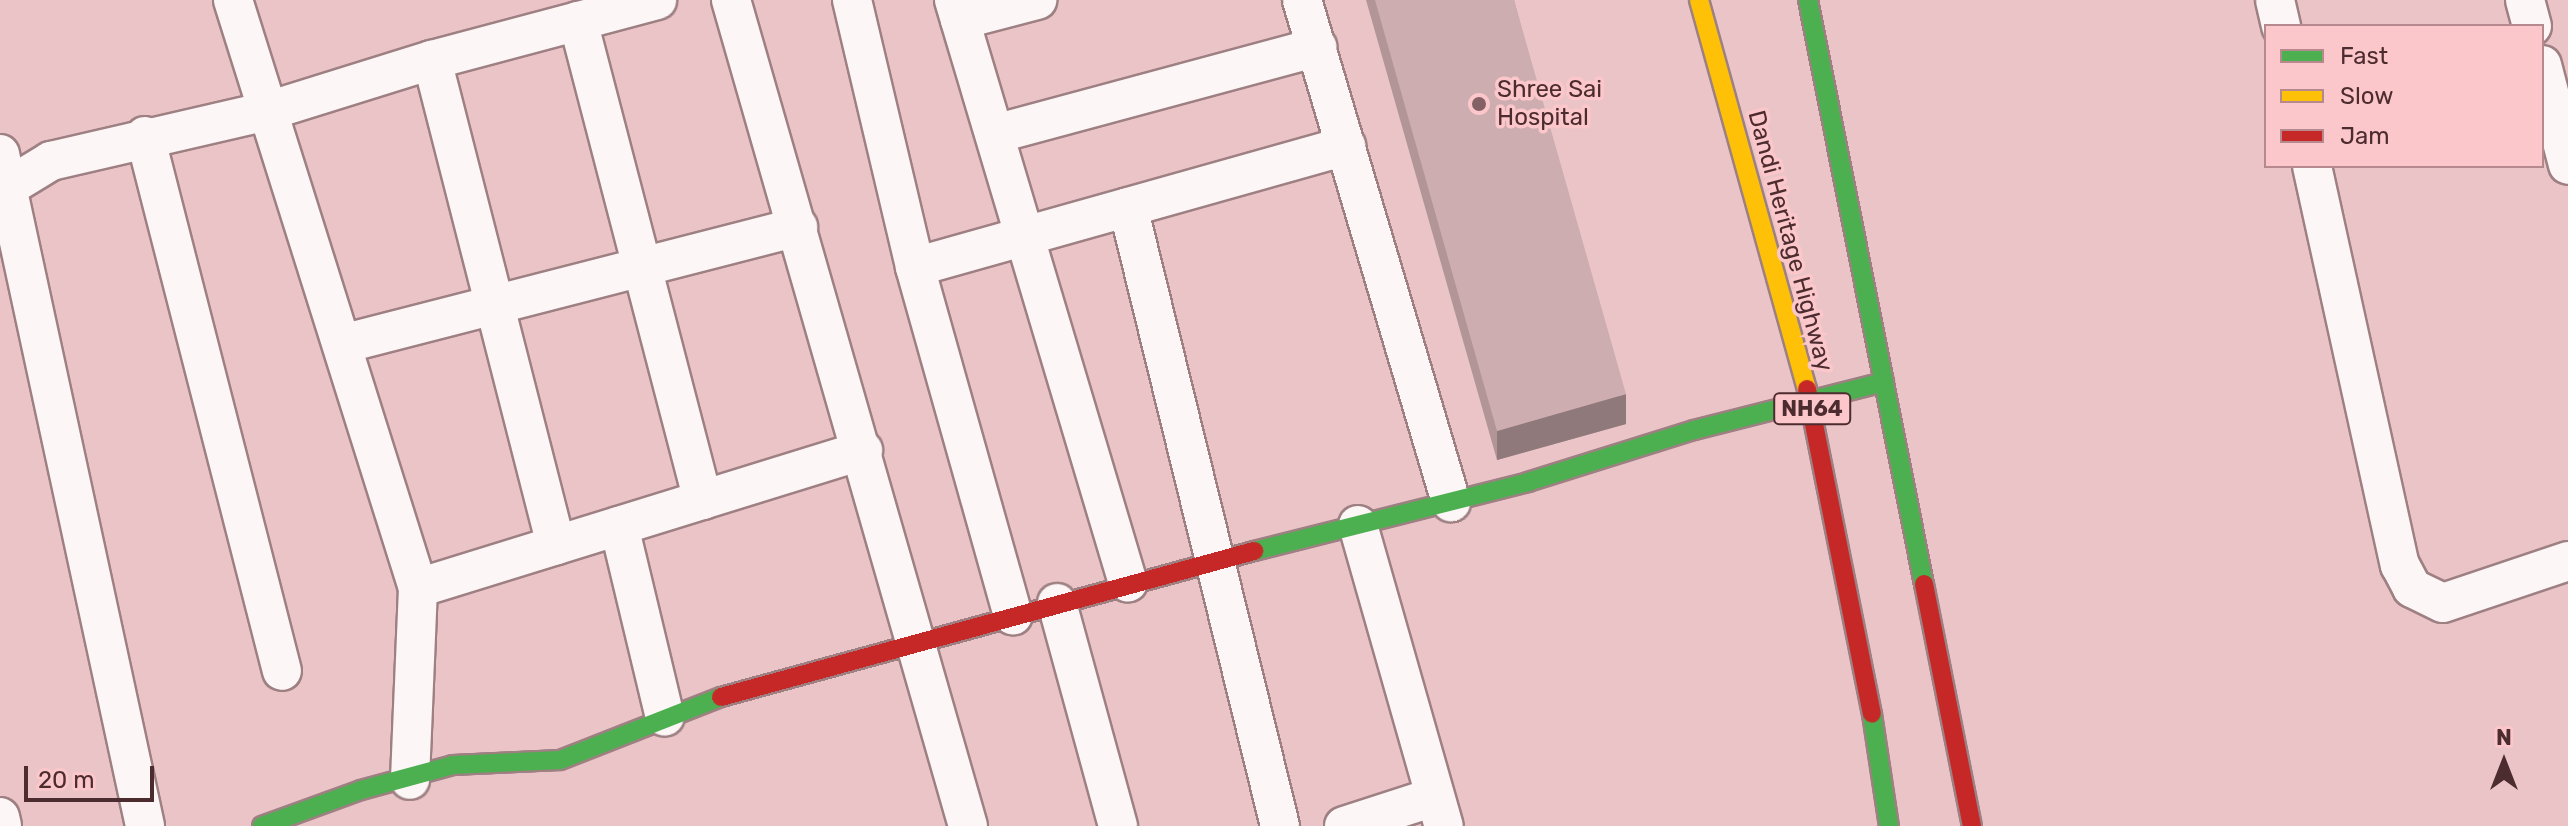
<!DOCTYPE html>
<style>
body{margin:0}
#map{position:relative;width:2568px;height:826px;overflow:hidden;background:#eac4c7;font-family:Rubik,sans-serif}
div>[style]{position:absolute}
.roads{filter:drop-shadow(2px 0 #9e8083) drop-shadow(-2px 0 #9e8083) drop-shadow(0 2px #9e8083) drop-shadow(0 -2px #9e8083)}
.street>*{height:38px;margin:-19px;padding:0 19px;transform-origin:19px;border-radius:19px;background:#fcf6f7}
.fast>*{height:18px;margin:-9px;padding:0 9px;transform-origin:9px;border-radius:9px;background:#4caf50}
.slow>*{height:18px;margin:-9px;padding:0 9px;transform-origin:9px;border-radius:9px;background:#ffc107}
.jam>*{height:18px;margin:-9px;padding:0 9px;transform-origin:9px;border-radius:9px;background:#c62828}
.wall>*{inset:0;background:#b19597}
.shaded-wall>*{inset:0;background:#90797b}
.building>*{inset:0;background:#ceadb0}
.dots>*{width:22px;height:22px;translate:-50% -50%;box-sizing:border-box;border:4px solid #fbc7cb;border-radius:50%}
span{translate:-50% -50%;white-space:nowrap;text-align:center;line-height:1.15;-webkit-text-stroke:7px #fbc7cb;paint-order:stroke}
.shield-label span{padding:2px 6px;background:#fbc7cb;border:2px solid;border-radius:6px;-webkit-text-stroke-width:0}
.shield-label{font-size:22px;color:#4d2c2f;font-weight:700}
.poi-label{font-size:24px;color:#4d2c2f}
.left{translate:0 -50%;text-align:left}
.street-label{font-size:24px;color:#4d2c2f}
.legend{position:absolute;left:2264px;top:24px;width:280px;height:144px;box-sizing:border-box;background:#fbc7cb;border:2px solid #b5898d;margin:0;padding:10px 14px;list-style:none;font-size:24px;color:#4d2c2f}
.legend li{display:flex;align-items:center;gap:16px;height:40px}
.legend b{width:40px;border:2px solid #b5898d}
.north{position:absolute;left:2464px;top:722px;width:80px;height:80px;-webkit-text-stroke:6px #fbc7cb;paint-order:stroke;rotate:0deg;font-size:22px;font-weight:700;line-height:32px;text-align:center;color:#4d2c2f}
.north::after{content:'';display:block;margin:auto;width:28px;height:36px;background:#4d2c2f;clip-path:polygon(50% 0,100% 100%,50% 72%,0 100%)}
.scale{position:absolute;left:24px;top:766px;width:130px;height:36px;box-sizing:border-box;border:4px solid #4d2c2f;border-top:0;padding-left:10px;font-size:24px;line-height:28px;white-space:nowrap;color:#4d2c2f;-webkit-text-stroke:6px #fbc7cb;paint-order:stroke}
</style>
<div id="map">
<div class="roads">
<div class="street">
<div style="left:233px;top:0;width:616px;rotate:72.54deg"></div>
<div style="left:418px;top:588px;width:192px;rotate:92.4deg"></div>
<div style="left:731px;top:0;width:859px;rotate:73.99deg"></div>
<div style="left:852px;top:0;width:274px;rotate:76.7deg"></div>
<div style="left:915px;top:267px;width:362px;rotate:74.3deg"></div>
<div style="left:954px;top:0;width:608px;rotate:73.38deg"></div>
<div style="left:1302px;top:0;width:524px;rotate:73.47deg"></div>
<div style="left:2275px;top:0;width:27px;rotate:77deg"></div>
<div style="left:2525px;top:0;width:27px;rotate:75deg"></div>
<div style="left:960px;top:20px;width:80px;rotate:-14.6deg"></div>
<div style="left:578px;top:21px;width:495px;rotate:75.4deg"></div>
<div style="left:432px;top:60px;width:501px;rotate:75.66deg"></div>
<div style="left:2542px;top:65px;width:103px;rotate:75.4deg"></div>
<div style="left:995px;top:134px;width:334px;rotate:-15.1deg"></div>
<div style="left:145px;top:136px;width:552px;rotate:75.64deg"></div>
<div style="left:0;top:154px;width:687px;rotate:77.82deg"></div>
<div style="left:2312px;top:166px;width:409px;rotate:77.6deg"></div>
<div style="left:2400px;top:565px;width:26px;rotate:62deg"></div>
<div style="left:2412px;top:588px;width:34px;rotate:26deg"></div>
<div style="left:2443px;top:603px;width:132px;rotate:-18.6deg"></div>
<div style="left:0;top:192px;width:60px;rotate:-31.3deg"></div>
<div style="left:51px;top:161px;width:223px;rotate:-13deg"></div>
<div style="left:268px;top:111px;width:172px;rotate:-17.3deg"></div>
<div style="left:432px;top:60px;width:233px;rotate:-14.9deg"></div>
<div style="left:1128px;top:207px;width:637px;rotate:76.2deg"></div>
<div style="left:915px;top:267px;width:448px;rotate:-15.7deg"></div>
<div style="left:342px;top:344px;width:471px;rotate:-14.4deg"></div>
<div style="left:1358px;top:525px;width:313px;rotate:74.1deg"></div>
<div style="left:619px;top:526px;width:196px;rotate:76.5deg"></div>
<div style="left:418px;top:588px;width:466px;rotate:-17.2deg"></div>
<div style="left:1057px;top:603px;width:231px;rotate:74.7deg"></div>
<div style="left:0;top:817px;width:9px;rotate:77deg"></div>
<div style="left:1344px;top:826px;width:95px;rotate:-17.9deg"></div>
</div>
<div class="fast">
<div style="left:1808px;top:0;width:595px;rotate:78.77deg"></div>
<div style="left:1254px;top:551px;width:283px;rotate:-14.1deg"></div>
<div style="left:1528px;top:482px;width:174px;rotate:-17.4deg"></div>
<div style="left:1694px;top:430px;width:196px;rotate:-14.2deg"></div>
<div style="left:1872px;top:714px;width:113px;rotate:81.4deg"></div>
<div style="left:262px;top:826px;width:105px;rotate:-20deg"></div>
<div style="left:361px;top:790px;width:95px;rotate:-15.2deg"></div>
<div style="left:453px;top:765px;width:107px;rotate:-2.7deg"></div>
<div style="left:560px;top:760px;width:173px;rotate:-21.4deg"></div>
</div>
<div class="slow">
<div style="left:1699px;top:0;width:404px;rotate:74.5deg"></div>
</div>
<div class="jam">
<div style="left:1807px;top:389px;width:331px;rotate:78.7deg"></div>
<div style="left:1924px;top:584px;width:247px;rotate:78.8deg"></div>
<div style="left:721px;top:697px;width:553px;rotate:-15.32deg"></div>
</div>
</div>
<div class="wall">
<div style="clip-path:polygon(1366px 0,1514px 0,1626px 424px,1497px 460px)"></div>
</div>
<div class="shaded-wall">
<div style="clip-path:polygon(1626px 394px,1626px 424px,1497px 460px,1497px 431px)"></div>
</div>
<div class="building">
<div style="clip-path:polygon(1375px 0,1514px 0,1626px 394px,1497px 431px)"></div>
</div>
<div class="dots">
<div style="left:1479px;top:104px;background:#846164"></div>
</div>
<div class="shield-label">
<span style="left:1812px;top:409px">NH64</span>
</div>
<div class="poi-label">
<span class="left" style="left:1497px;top:104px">Shree Sai<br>Hospital</span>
</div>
<div class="street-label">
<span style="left:1790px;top:241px;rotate:75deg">Dandi Heritage Highway</span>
</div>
<ul class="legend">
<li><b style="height:10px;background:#4caf50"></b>Fast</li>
<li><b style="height:10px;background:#ffc107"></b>Slow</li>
<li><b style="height:10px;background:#c62828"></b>Jam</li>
</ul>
<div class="north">N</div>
<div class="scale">20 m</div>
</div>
